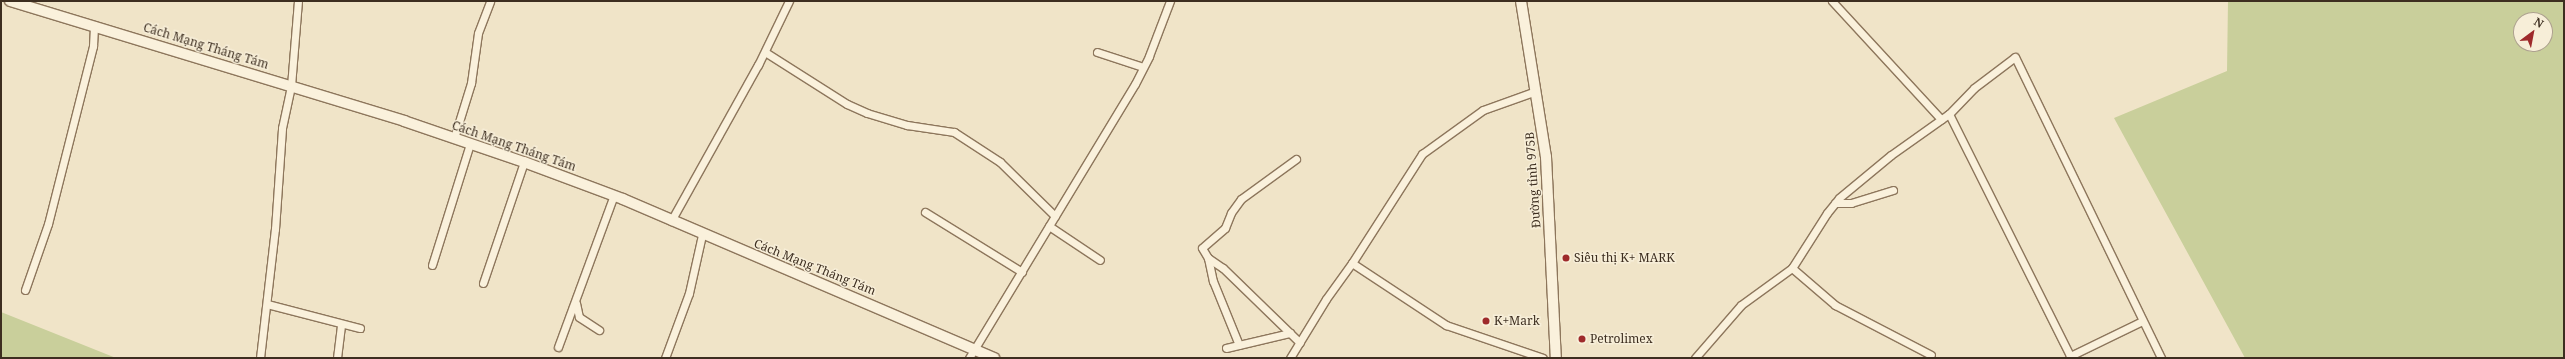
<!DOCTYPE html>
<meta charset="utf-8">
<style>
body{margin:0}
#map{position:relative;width:2565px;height:359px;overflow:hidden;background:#f0e4c8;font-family:"Noto Serif",serif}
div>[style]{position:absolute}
.green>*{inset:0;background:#c9cf9b}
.roads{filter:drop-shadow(1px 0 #8d765c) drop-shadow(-1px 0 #8d765c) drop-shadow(0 1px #8d765c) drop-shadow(0 -1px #8d765c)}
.street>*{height:7px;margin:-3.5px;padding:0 3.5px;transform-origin:3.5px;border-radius:3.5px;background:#faf1dc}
.secondary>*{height:10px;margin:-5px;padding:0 5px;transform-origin:5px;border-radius:5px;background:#faf1dc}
.dots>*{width:11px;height:11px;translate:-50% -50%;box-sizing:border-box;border:2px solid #f7eed8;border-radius:50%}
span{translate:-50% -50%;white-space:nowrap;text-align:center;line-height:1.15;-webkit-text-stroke:3px #f7eed8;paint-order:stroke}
.street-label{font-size:12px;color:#3d2e20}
.poi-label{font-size:12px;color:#3d2e20}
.left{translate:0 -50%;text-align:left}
.frame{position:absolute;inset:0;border:2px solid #3d2e20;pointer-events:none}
.north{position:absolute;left:2513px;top:12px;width:40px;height:40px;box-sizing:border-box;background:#f7eed8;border:1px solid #ada18e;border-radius:50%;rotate:32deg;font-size:11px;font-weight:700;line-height:16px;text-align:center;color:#3d2e20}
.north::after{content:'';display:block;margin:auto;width:14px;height:18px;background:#9e2a2b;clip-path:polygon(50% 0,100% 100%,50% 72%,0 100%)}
</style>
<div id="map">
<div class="green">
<div style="clip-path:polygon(evenodd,2228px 1px,2564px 1px,2564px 358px,2245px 358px,2114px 118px,2227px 71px,2228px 1px,2521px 20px,2545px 20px,2545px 44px,2521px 44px,2521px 20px)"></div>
<div style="clip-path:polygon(1px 312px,116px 358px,1px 358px)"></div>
</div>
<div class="roads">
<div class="street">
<div style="left:1832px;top:1px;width:161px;rotate:47.3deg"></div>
<div style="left:765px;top:52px;width:97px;rotate:32.4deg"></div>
<div style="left:847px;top:104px;width:22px;rotate:24deg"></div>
<div style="left:867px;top:113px;width:42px;rotate:16.7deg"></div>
<div style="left:907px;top:125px;width:48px;rotate:8.5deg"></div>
<div style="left:954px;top:132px;width:55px;rotate:33.1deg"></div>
<div style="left:1000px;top:162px;width:77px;rotate:44.5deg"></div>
<div style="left:1097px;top:52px;width:48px;rotate:18.1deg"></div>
<div style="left:1949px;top:114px;width:273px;rotate:63.4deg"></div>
<div style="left:454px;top:138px;width:58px;rotate:-72.8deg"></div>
<div style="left:471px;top:83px;width:50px;rotate:-82deg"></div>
<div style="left:478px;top:33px;width:34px;rotate:-69deg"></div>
<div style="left:1296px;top:159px;width:68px;rotate:144deg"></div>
<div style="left:1241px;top:199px;width:17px;rotate:126deg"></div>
<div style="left:1231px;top:213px;width:16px;rotate:112deg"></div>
<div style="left:1225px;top:228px;width:30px;rotate:139deg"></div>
<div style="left:1202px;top:248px;width:12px;rotate:59deg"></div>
<div style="left:1208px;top:258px;width:18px;rotate:34deg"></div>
<div style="left:1223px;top:268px;width:107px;rotate:44.2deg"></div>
<div style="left:1835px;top:203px;width:16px"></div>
<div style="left:1851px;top:203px;width:44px;rotate:-17.2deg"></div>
<div style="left:925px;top:212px;width:114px;rotate:31.7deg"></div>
<div style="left:671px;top:221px;width:179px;rotate:-60.9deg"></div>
<div style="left:758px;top:65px;width:71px;rotate:-64.2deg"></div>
<div style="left:1049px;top:226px;width:61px;rotate:33.7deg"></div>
<div style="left:1208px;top:258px;width:24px;rotate:78deg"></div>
<div style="left:1213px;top:281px;width:69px;rotate:67.9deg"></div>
<div style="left:1352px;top:263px;width:113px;rotate:33.4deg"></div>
<div style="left:1446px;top:325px;width:102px;rotate:18.8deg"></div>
<div style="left:432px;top:265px;width:127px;rotate:-72.6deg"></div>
<div style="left:1792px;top:268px;width:57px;rotate:40.7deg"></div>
<div style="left:1835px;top:305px;width:108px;rotate:27.5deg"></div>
<div style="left:483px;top:283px;width:128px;rotate:-71.3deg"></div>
<div style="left:25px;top:290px;width:70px;rotate:-70.8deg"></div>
<div style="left:48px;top:224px;width:184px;rotate:-75.8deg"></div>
<div style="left:93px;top:46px;width:21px;rotate:-87deg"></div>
<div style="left:576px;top:303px;width:14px;rotate:78deg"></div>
<div style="left:579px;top:317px;width:24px;rotate:33deg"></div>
<div style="left:267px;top:304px;width:96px;rotate:14.5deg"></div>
<div style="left:558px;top:347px;width:162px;rotate:-69.8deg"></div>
<div style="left:1226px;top:348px;width:66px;rotate:-13.2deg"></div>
<div style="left:2070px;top:356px;width:80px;rotate:-25.9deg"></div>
<div style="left:260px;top:358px;width:130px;rotate:-83.4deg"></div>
<div style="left:275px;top:229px;width:101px;rotate:-86deg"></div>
<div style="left:282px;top:128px;width:43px;rotate:-77.9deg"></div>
<div style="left:291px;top:86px;width:85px;rotate:-85.3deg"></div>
<div style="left:337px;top:358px;width:33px;rotate:-83deg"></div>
<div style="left:665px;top:358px;width:69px;rotate:-69.7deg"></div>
<div style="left:689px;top:293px;width:59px;rotate:-77.4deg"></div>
<div style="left:969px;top:358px;width:320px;rotate:-58.8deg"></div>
<div style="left:1135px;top:84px;width:31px;rotate:-63deg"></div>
<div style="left:1149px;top:56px;width:59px;rotate:-69.1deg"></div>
<div style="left:1290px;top:358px;width:69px;rotate:-58.6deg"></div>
<div style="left:1326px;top:299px;width:44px;rotate:-54.2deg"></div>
<div style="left:1352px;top:263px;width:130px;rotate:-57.3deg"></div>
<div style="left:1422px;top:154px;width:75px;rotate:-35.8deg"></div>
<div style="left:1483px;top:110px;width:56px;rotate:-19.7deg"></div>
<div style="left:1695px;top:358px;width:70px;rotate:-49deg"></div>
<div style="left:1741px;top:305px;width:63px;rotate:-36deg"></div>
<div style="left:1792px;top:268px;width:65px;rotate:-57.5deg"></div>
<div style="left:1827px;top:213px;width:19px;rotate:-51deg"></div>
<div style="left:1839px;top:198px;width:67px;rotate:-39.6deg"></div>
<div style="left:1891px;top:155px;width:71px;rotate:-35.3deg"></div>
<div style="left:1949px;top:114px;width:36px;rotate:-46deg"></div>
<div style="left:1974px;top:88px;width:51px;rotate:-37.1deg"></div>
<div style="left:2015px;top:57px;width:335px;rotate:64.1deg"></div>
</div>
<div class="secondary">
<div style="left:10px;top:1px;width:412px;rotate:16.9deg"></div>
<div style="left:404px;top:121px;width:127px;rotate:18.9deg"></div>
<div style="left:524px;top:162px;width:106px;rotate:20.5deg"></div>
<div style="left:623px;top:199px;width:404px;rotate:23.2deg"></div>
<div style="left:1521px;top:1px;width:158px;rotate:80.9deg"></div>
<div style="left:1546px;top:157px;width:201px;rotate:87.2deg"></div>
</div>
</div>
<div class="dots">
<div style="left:1566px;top:258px;background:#9e2a2b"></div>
<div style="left:1486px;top:321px;background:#9e2a2b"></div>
<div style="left:1582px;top:339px;background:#9e2a2b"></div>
</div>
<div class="street-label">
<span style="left:206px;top:46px;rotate:17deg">Cách Mạng Tháng Tám</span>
<span style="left:514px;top:146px;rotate:19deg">Cách Mạng Tháng Tám</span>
<span style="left:1533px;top:180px;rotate:-94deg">Đường tỉnh 975B</span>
<span style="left:815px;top:267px;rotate:22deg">Cách Mạng Tháng Tám</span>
</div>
<div class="poi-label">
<span class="left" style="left:1574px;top:258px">Siêu thị K+ MARK</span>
<span class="left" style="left:1494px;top:321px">K+Mark</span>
<span class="left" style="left:1590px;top:339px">Petrolimex</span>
</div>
<div class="frame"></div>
<div class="north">N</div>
</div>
